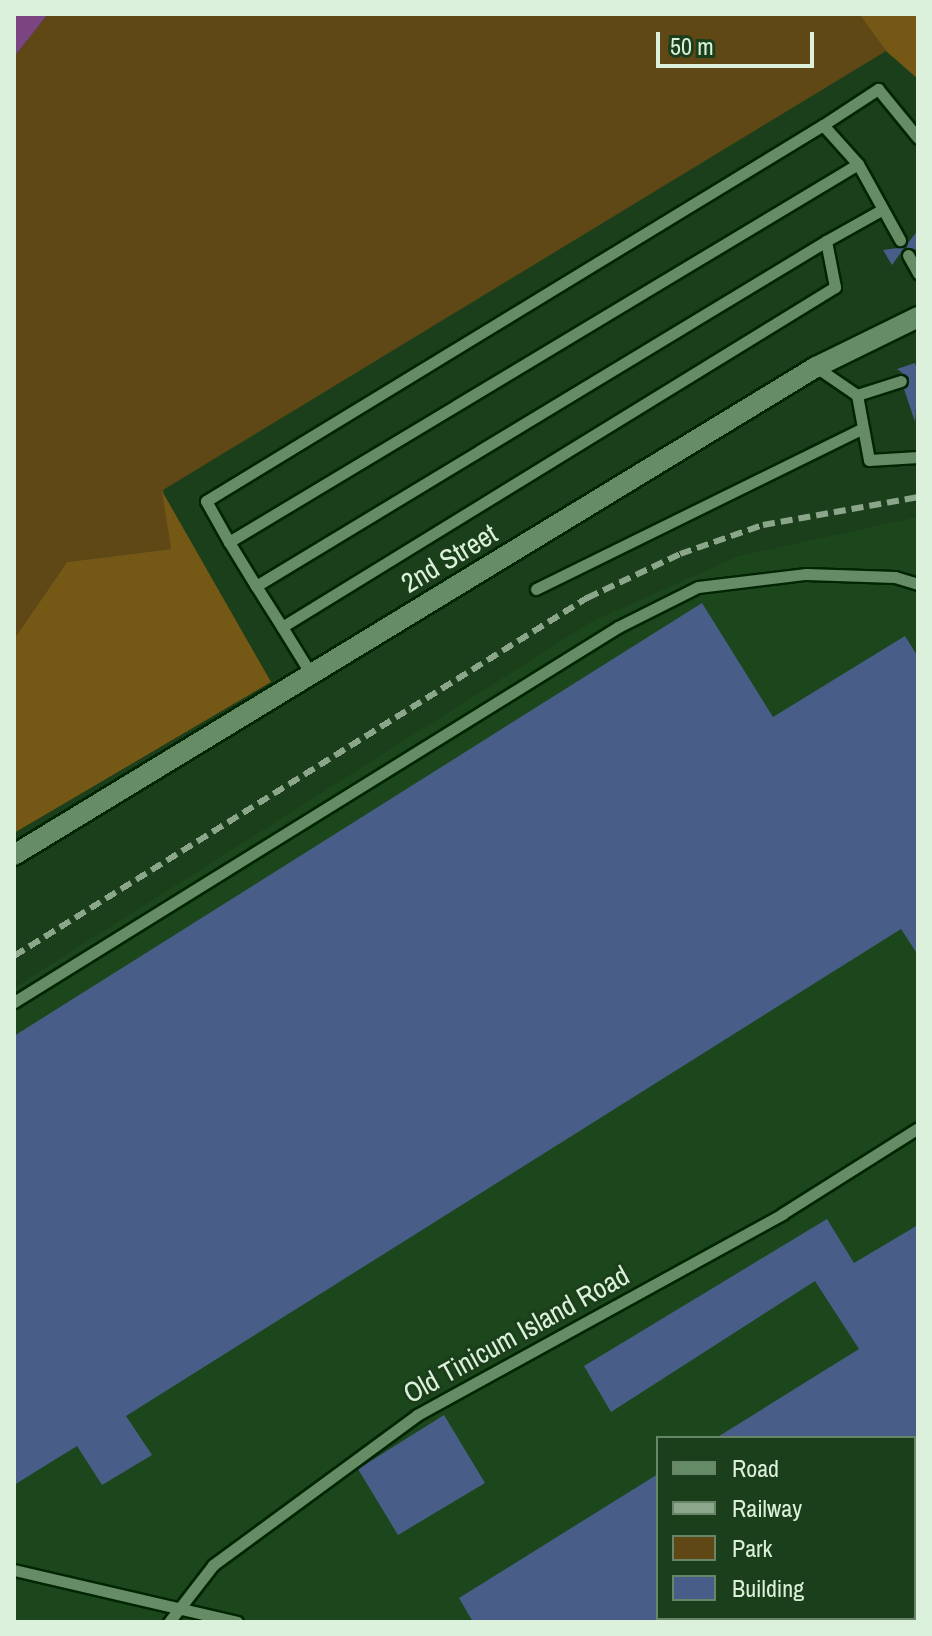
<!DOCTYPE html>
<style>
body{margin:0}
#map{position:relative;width:932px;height:1636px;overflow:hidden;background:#1b3f1a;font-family:"Archivo Narrow",sans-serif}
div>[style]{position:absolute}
.built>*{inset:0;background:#1c471c}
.green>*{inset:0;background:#5f4816}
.forest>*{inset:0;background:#755816}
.water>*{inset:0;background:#7a4580}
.building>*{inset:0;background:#485d88}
.roads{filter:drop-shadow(2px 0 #012502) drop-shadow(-2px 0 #012502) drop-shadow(0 2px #012502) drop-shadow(0 -2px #012502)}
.lane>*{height:11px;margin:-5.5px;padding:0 5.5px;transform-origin:5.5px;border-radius:5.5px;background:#658c64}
.secondary>*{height:20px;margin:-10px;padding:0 10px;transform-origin:10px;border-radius:10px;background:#658c64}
.rail>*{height:6px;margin-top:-3px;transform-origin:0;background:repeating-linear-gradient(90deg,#8ba68a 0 12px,transparent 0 18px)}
span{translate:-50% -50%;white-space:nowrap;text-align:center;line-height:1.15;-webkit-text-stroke:6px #1b3f1a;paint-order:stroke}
.street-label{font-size:28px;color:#dcf1db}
.frame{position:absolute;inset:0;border:16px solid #dcf1db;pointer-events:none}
.legend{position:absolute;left:656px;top:1436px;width:260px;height:184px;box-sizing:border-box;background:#1b3f1a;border:2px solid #688667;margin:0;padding:10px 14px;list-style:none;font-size:24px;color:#dcf1db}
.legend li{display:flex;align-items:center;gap:16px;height:40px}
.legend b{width:40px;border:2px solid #688667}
.scale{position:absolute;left:656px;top:32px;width:158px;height:36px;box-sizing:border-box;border:4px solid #dcf1db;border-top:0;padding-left:10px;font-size:24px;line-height:28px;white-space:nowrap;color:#dcf1db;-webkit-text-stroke:6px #1b3f1a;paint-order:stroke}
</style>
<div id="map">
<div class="built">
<div style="clip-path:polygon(evenodd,918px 517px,918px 1622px,14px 1622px,14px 988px,591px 622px,739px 556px,918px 517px,658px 1438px,914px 1438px,914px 1618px,658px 1618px,658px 1438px)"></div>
</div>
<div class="green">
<div style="clip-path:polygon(48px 14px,859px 14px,886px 51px,163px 490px,171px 549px,67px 562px,14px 639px,14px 57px)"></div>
</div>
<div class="forest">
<div style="clip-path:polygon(859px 14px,918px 14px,918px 79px,886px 51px)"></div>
<div style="clip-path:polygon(162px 491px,271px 682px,14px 833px,14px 639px,67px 562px,171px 549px)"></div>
</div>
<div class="water">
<div style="clip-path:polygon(14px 14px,48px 14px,14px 57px)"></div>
</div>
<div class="building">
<div style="clip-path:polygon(918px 230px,918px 250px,905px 247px,892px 265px,883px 250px,905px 247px)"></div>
<div style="clip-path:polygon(915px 363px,918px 373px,915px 422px,904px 389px,909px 378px,897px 369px)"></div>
<div style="clip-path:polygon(702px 603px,773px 717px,905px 636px,918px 657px,918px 955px,901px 929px,126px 1416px,152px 1455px,102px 1485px,77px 1446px,14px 1485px,14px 1036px)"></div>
<div style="clip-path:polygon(827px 1219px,854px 1263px,918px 1225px,918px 1438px,716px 1438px,859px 1349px,815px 1281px,611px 1412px,584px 1366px)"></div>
<div style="clip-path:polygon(444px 1415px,485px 1483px,398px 1535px,358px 1469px)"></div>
<div style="clip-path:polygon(658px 1474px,658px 1622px,473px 1622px,459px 1598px)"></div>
</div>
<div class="roads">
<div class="lane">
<div style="left:823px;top:125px;width:66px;rotate:-33.2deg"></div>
<div style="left:878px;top:89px;width:63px;rotate:50.8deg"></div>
<div style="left:858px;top:164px;width:734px;rotate:149deg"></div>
<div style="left:229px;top:542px;width:47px;rotate:-119.3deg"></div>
<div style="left:206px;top:501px;width:723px;rotate:-31.36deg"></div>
<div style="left:823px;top:125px;width:52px;rotate:48.1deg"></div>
<div style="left:858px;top:164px;width:87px;rotate:61.1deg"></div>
<div style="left:826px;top:241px;width:47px;rotate:78.9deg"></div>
<div style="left:835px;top:287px;width:649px;rotate:148.42deg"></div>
<div style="left:282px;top:627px;width:49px;rotate:-122.4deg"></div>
<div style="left:256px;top:586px;width:666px;rotate:-31.18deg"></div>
<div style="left:826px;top:241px;width:65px;rotate:-29.3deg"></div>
<div style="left:908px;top:255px;width:21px;rotate:61deg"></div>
<div style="left:816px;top:367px;width:50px;rotate:34.3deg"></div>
<div style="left:857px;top:395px;width:46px;rotate:-17.7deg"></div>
<div style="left:857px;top:395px;width:66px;rotate:79.5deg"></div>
<div style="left:869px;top:460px;width:49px;rotate:-3.5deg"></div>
<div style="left:229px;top:542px;width:52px;rotate:58.5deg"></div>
<div style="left:536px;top:589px;width:364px;rotate:-26.2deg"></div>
<div style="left:282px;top:627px;width:55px;rotate:58.3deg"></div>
<div style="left:14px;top:1002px;width:711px;rotate:-31.83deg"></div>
<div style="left:618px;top:627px;width:89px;rotate:-26.6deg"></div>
<div style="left:698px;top:587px;width:109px;rotate:-6.9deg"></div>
<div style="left:806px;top:574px;width:89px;rotate:1.9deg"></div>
<div style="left:895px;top:577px;width:24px;rotate:17deg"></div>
<div style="left:14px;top:1570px;width:229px;rotate:13.1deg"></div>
<div style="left:169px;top:1622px;width:72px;rotate:-52.3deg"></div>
<div style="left:213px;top:1565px;width:253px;rotate:-36.3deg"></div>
<div style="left:417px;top:1415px;width:417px;rotate:-28.8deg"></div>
<div style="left:782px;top:1214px;width:161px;rotate:-32.3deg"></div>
</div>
<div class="secondary">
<div style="left:14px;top:855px;width:939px;rotate:-31.32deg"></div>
<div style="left:816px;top:367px;width:114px;rotate:-26.1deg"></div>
</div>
</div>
<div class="rail">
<div style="left:14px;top:956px;width:676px;rotate:-32deg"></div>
<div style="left:587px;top:598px;width:103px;rotate:-25.3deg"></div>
<div style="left:680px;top:554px;width:88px;rotate:-19.3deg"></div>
<div style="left:763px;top:525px;width:158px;rotate:-10.2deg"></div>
</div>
<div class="street-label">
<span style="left:449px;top:558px;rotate:-31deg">2nd Street</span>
<span style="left:516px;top:1334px;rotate:-29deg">Old Tinicum Island Road</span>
</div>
<div class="frame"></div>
<ul class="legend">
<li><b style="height:10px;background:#658c64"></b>Road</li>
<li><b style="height:10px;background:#8ba68a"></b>Railway</li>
<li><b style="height:22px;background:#5f4816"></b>Park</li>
<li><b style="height:22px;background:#485d88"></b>Building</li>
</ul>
<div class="scale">50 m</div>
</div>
